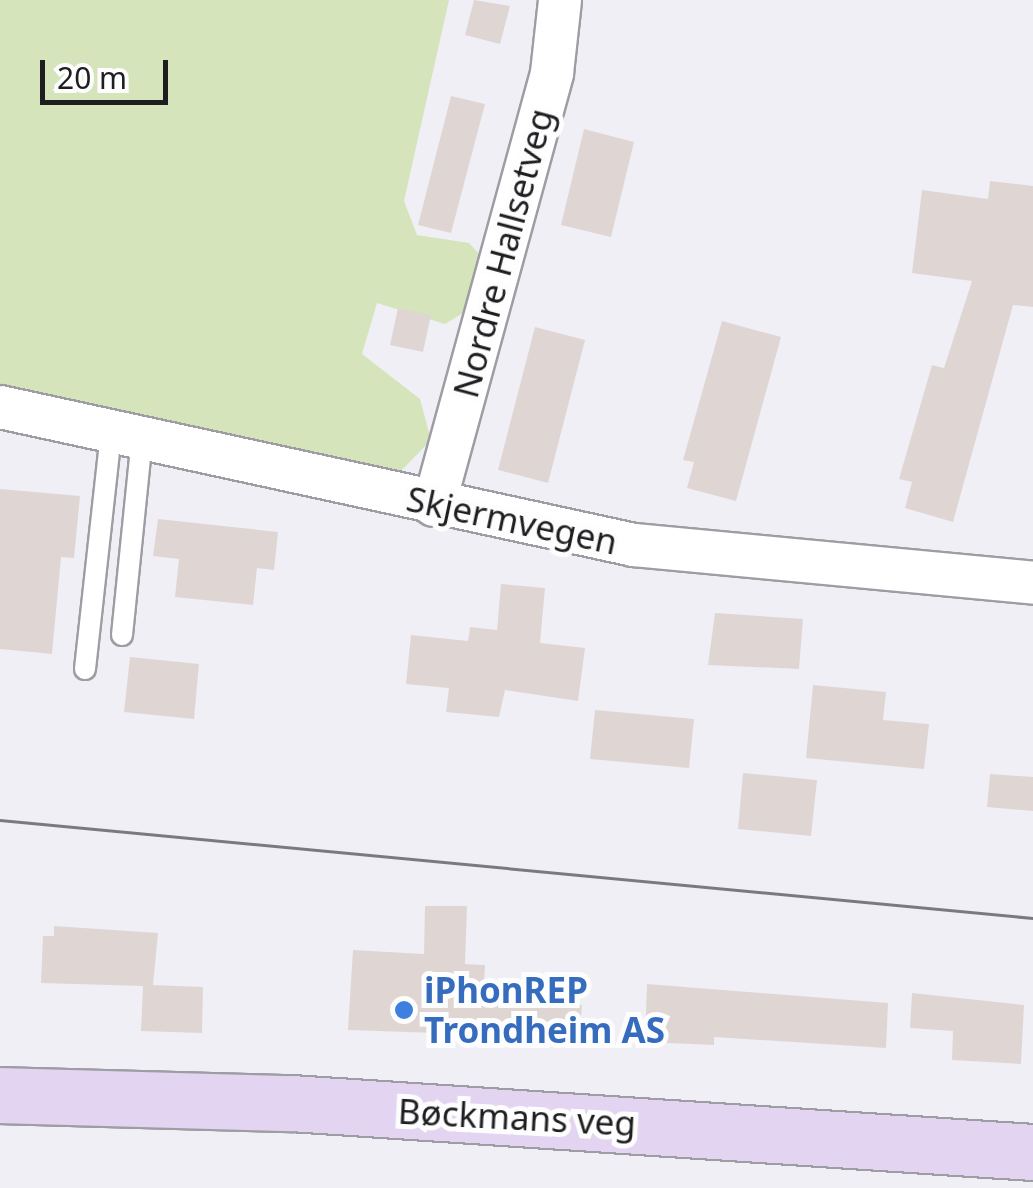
<!DOCTYPE html>
<meta charset="utf-8">
<style>
body{margin:0}
#map{position:relative;width:1033px;height:1188px;overflow:hidden;background:#f0eff6;font-family:"Noto Sans",sans-serif}
div>[style]{position:absolute}
.green>*{inset:0;background:#d5e4bb}
.building>*{inset:0;background:#dfd6d4}
.roads{filter:drop-shadow(2px 0 #9e9da4) drop-shadow(-2px 0 #9e9da4) drop-shadow(0 2px #9e9da4) drop-shadow(0 -2px #9e9da4)}
.service>*{height:20px;margin:-10px;padding:0 10px;transform-origin:10px;border-radius:10px;background:#fff}
.minor>*{height:42px;margin:-21px;padding:0 21px;transform-origin:21px;border-radius:21px;background:#fff}
.secondary>*{height:55px;margin:-27.5px;padding:0 27.5px;transform-origin:27.5px;border-radius:27.5px;background:#e3d4f1}
.tram>*{height:2.5px;margin:-1.25px;padding:0 1.25px;transform-origin:1.25px;border-radius:1.25px;background:#7a7a7e}
.dots>*{width:28px;height:28px;translate:-50% -50%;box-sizing:border-box;border:5px solid #fdfdfe;border-radius:50%}
span{translate:-50% -50%;white-space:nowrap;text-align:center;line-height:1.15;-webkit-text-stroke:10px #fdfdfe;paint-order:stroke}
.street-label{font-size:35px;color:#1e1e21}
.shop-label{font-size:35px;color:#366cbe;font-weight:700}
.left{translate:0 -50%;text-align:left}
.scale{position:absolute;left:40px;top:60px;width:128px;height:45px;box-sizing:border-box;border:5px solid #1e1e21;border-top:0;padding-left:12px;font-size:30px;line-height:35px;white-space:nowrap;color:#1e1e21;-webkit-text-stroke:8px #fdfdfe;paint-order:stroke}
</style>
<div id="map">
<div class="green">
<div style="clip-path:polygon(0 0,449px 0,404px 201px,417px 235px,469px 243px,484px 259px,463px 313px,445px 324px,377px 303px,362px 354px,420px 399px,431px 440px,399px 473px,0 388px)"></div>
</div>
<div class="building">
<div style="clip-path:polygon(474px 0,510px 6px,500px 44px,465px 35px)"></div>
<div style="clip-path:polygon(451px 96px,485px 104px,451px 233px,418px 225px)"></div>
<div style="clip-path:polygon(584px 129px,634px 142px,611px 237px,561px 225px)"></div>
<div style="clip-path:polygon(990px 181px,1033px 186px,1033px 307px,1013px 305px,953px 522px,905px 508px,912px 482px,899px 479px,932px 365px,944px 368px,972px 281px,912px 273px,922px 190px,988px 199px)"></div>
<div style="clip-path:polygon(398px 308px,431px 315px,423px 352px,390px 345px)"></div>
<div style="clip-path:polygon(722px 321px,781px 337px,736px 501px,687px 488px,694px 462px,683px 460px)"></div>
<div style="clip-path:polygon(535px 327px,585px 340px,548px 483px,498px 470px)"></div>
<div style="clip-path:polygon(0 489px,80px 496px,74px 558px,61px 557px,52px 654px,0 649px)"></div>
<div style="clip-path:polygon(158px 519px,278px 532px,274px 570px,257px 568px,253px 605px,175px 597px,179px 559px,153px 556px)"></div>
<div style="clip-path:polygon(501px 584px,545px 588px,540px 643px,585px 648px,578px 701px,505px 690px,499px 717px,446px 712px,449px 688px,406px 684px,411px 635px,468px 641px,470px 627px,497px 630px)"></div>
<div style="clip-path:polygon(715px 613px,803px 619px,799px 669px,708px 665px)"></div>
<div style="clip-path:polygon(130px 657px,199px 664px,194px 719px,124px 712px)"></div>
<div style="clip-path:polygon(813px 685px,886px 692px,883px 720px,929px 724px,924px 769px,806px 758px)"></div>
<div style="clip-path:polygon(595px 710px,694px 719px,689px 768px,590px 759px)"></div>
<div style="clip-path:polygon(743px 773px,817px 780px,811px 836px,738px 829px)"></div>
<div style="clip-path:polygon(990px 774px,1033px 777px,1033px 811px,987px 807px)"></div>
<div style="clip-path:polygon(425px 906px,467px 906px,465px 964px,485px 965px,484px 983px,569px 996px,568px 1004px,582px 1005px,579px 1038px,348px 1030px,353px 950px,424px 954px)"></div>
<div style="clip-path:polygon(54px 926px,158px 933px,153px 985px,203px 987px,202px 1033px,141px 1031px,143px 986px,41px 983px,43px 936px,54px 936px)"></div>
<div style="clip-path:polygon(647px 984px,888px 1003px,886px 1048px,714px 1037px,714px 1045px,645px 1042px)"></div>
<div style="clip-path:polygon(912px 993px,1024px 1005px,1021px 1064px,952px 1060px,953px 1031px,910px 1028px)"></div>
</div>
<div class="roads">
<div class="service">
<div style="left:122px;top:635px;width:197px;rotate:-84.2deg"></div>
<div style="left:85px;top:669px;width:238px;rotate:-83.7deg"></div>
</div>
<div class="minor">
<div style="left:0;top:407px;width:649px;rotate:12.28deg"></div>
<div style="left:634px;top:545px;width:401px;rotate:5.4deg"></div>
<div style="left:434px;top:505px;width:448px;rotate:-74.7deg"></div>
<div style="left:552px;top:73px;width:73px;rotate:-83.7deg"></div>
</div>
<div class="secondary">
<div style="left:0;top:1095px;width:291px;rotate:1.6deg"></div>
<div style="left:291px;top:1103px;width:744px;rotate:3.78deg"></div>
</div>
</div>
<div class="tram">
<div style="left:0;top:820px;width:1038px;rotate:5.42deg"></div>
</div>
<div class="dots">
<div style="left:404px;top:1010px;background:#3f7fe0"></div>
</div>
<div class="street-label">
<span style="left:503px;top:253px;rotate:-75deg">Nordre Hallsetveg</span>
<span style="left:512px;top:520px;rotate:12deg">Skjermvegen</span>
<span style="left:517px;top:1117px;rotate:3deg">Bøckmans veg</span>
</div>
<div class="shop-label">
<span class="left" style="left:424px;top:1010px">iPhonREP<br>Trondheim AS</span>
</div>
<div class="scale">20 m</div>
</div>
